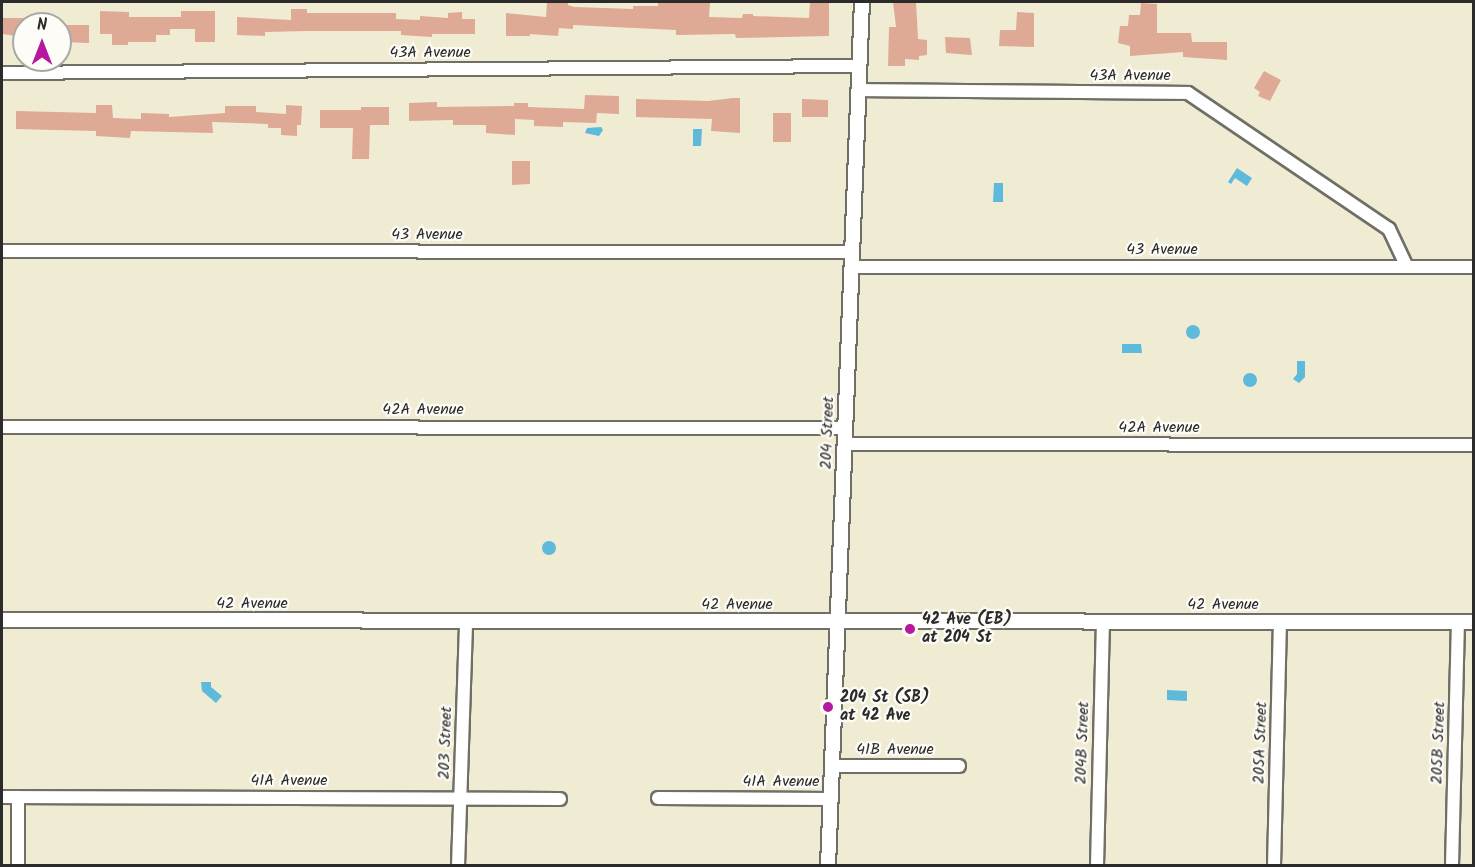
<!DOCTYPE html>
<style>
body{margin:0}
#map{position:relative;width:1475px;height:867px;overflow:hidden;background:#f0ecd4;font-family:Kalam,sans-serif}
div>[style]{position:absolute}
.water>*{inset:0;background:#5dbadb}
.round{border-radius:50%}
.building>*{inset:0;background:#dea995}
.roads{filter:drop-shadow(2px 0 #706f66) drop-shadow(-2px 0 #706f66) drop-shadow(0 2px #706f66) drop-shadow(0 -2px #706f66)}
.minor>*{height:12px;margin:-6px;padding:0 6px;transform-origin:6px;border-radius:6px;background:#fff}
.tertiary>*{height:14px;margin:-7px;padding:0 7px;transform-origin:7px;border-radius:7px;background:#fff}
.dots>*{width:16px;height:16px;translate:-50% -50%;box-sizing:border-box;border:3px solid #fdfcf7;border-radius:50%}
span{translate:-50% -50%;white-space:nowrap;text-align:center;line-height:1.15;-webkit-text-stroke:4.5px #fdfcf7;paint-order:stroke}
.street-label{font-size:16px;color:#2b2b2b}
.poi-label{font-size:16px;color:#2b2b2b;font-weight:700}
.left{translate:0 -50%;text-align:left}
.frame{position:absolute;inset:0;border:3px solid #2b2b2b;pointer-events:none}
.north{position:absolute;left:12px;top:12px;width:60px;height:60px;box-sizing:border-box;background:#fdfcf7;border:2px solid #a9a8a5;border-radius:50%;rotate:0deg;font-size:16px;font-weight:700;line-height:24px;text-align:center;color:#2b2b2b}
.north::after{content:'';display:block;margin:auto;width:21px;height:27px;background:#b5179e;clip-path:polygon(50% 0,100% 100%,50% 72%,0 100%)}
</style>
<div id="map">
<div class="water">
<div style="clip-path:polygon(601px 127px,603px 130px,599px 136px,585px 133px,587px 128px)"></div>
<div style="clip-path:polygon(693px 129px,702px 129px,701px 146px,693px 146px)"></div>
<div style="clip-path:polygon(1237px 168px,1252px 178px,1247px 186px,1235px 178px,1231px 184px,1228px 182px)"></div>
<div style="clip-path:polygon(994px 183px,1003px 183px,1003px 202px,993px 202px)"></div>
<div class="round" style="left:1186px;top:325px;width:14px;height:14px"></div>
<div style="clip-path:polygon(1122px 344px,1141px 344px,1142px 353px,1122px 353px)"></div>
<div style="clip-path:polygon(1297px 361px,1305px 361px,1305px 377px,1299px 383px,1293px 379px,1297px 374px)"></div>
<div class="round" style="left:1243px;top:373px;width:14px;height:14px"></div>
<div class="round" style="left:542px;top:541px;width:14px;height:14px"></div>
<div style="clip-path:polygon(201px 682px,211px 682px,211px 687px,222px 696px,216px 703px,202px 691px)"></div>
<div style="clip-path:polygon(1167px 690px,1187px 691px,1187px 701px,1167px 700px)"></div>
</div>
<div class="building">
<div style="clip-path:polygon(547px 2px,568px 2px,568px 5px,574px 7px,633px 9px,633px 6px,658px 6px,658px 2px,710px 2px,709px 17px,742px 18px,743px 14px,753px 14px,753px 16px,809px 18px,810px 2px,829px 3px,829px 36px,736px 38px,735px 34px,676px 35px,676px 30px,573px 25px,573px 29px,559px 28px,558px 36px,530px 34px,530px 36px,506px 36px,506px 13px,546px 17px)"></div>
<div style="clip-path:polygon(893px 2px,916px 2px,918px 39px,927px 40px,927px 55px,919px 56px,919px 60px,905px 59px,905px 66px,888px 66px,889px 27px,896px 27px)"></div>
<div style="clip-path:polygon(1141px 3px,1157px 4px,1157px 33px,1191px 33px,1192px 42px,1227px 42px,1227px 60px,1183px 57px,1183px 52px,1130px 56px,1130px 46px,1118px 43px,1120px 26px,1128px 26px,1129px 15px,1140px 15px)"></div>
<div style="clip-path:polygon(291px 9px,307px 9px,307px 13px,396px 13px,396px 19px,420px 20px,420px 16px,448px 18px,448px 13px,462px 12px,462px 19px,475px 19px,475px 34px,432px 34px,432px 37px,401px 35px,401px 31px,307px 31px,265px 32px,265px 36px,237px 35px,237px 17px,291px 20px)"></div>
<div style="clip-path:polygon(100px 11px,129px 12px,129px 17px,181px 17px,181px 11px,215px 11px,215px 42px,195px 42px,195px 29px,170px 29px,170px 35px,156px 35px,156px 42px,128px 42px,128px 45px,112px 45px,112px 34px,100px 34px)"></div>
<div style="clip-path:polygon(1017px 12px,1034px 13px,1034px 47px,999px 46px,1000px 30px,1016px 30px)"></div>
<div style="clip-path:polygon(2px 18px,24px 18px,24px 37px,2px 34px)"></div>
<div style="clip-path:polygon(60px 25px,89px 25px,89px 43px,60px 42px)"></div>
<div style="clip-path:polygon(945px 37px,970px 38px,972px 55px,946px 53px)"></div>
<div style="clip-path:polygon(1264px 71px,1281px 80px,1270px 101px,1258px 96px,1260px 92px,1254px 88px)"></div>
<div style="clip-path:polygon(585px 95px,619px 96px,619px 114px,597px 113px,596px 123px,563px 122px,563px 127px,534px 126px,534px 120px,515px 119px,515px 135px,486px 133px,486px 125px,453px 125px,453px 120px,409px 121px,409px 103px,437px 102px,437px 107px,514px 106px,514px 103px,528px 103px,528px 107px,584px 109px)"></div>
<div style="clip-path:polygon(733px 98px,740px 98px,740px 133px,711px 131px,712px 119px,636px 117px,636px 99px,708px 101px)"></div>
<div style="clip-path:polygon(802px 99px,828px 100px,828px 117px,802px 117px)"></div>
<div style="clip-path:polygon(96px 105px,112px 105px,113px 118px,141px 119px,141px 113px,169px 114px,169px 117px,225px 113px,225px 106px,256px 106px,256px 112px,286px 114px,286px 105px,302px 106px,301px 125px,297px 125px,297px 136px,281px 135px,281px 128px,268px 128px,268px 124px,212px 122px,213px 133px,131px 131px,130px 138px,96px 136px,96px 131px,16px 129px,16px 111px,96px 113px)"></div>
<div style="clip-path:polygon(361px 107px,389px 107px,389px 125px,370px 125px,369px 159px,352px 159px,353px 128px,320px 128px,320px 110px,361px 110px)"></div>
<div style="clip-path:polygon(773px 113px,791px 113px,791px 142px,773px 142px)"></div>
<div style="clip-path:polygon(512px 161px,530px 161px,530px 184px,512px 185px)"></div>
</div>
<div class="roads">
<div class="minor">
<div style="left:2px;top:73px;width:857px;rotate:-0.47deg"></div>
<div style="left:858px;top:90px;width:330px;rotate:0.5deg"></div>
<div style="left:1188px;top:93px;width:243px;rotate:34.1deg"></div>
<div style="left:1389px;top:229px;width:42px;rotate:64.7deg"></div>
<div style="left:2px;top:251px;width:850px;rotate:0.07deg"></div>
<div style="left:851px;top:267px;width:623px"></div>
<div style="left:2px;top:427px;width:843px;rotate:0.07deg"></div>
<div style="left:844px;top:444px;width:630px;rotate:0.09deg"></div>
<div style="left:832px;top:766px;width:127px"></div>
<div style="left:2px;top:797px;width:558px;rotate:0.21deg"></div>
<div style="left:658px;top:798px;width:173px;rotate:0.3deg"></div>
<div style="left:18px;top:866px;width:69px;rotate:-90deg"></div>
<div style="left:458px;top:866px;width:246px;rotate:-88.1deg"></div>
<div style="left:1097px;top:866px;width:244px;rotate:-88.6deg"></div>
<div style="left:1274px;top:866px;width:244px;rotate:-88.6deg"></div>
<div style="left:1452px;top:866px;width:244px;rotate:-88.6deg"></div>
</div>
<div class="tertiary">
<div style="left:2px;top:620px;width:1472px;rotate:0.08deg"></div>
<div style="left:828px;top:866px;width:865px;rotate:-87.75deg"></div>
</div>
</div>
<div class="dots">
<div style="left:910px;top:629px;background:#b5179e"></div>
<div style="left:828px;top:707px;background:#b5179e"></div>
</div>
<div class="street-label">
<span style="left:430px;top:53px">43A Avenue</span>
<span style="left:1130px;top:76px">43A Avenue</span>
<span style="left:427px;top:235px">43 Avenue</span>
<span style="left:1162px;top:250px">43 Avenue</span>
<span style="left:423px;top:410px">42A Avenue</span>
<span style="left:1159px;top:428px">42A Avenue</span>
<span style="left:828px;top:433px;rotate:-88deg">204 Street</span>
<span style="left:252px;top:604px">42 Avenue</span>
<span style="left:737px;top:605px">42 Avenue</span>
<span style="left:1223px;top:605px">42 Avenue</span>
<span style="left:446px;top:743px;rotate:-88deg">203 Street</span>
<span style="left:1083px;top:743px;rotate:-88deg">204B Street</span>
<span style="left:1261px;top:743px;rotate:-88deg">205A Street</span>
<span style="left:1439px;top:743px;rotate:-88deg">205B Street</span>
<span style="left:895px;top:750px">41B Avenue</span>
<span style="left:289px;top:781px">41A Avenue</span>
<span style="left:781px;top:782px">41A Avenue</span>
</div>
<div class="poi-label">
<span class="left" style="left:922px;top:629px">42 Ave (EB)<br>at 204 St</span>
<span class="left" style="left:840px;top:707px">204 St (SB)<br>at 42 Ave</span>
</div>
<div class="frame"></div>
<div class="north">N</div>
</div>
